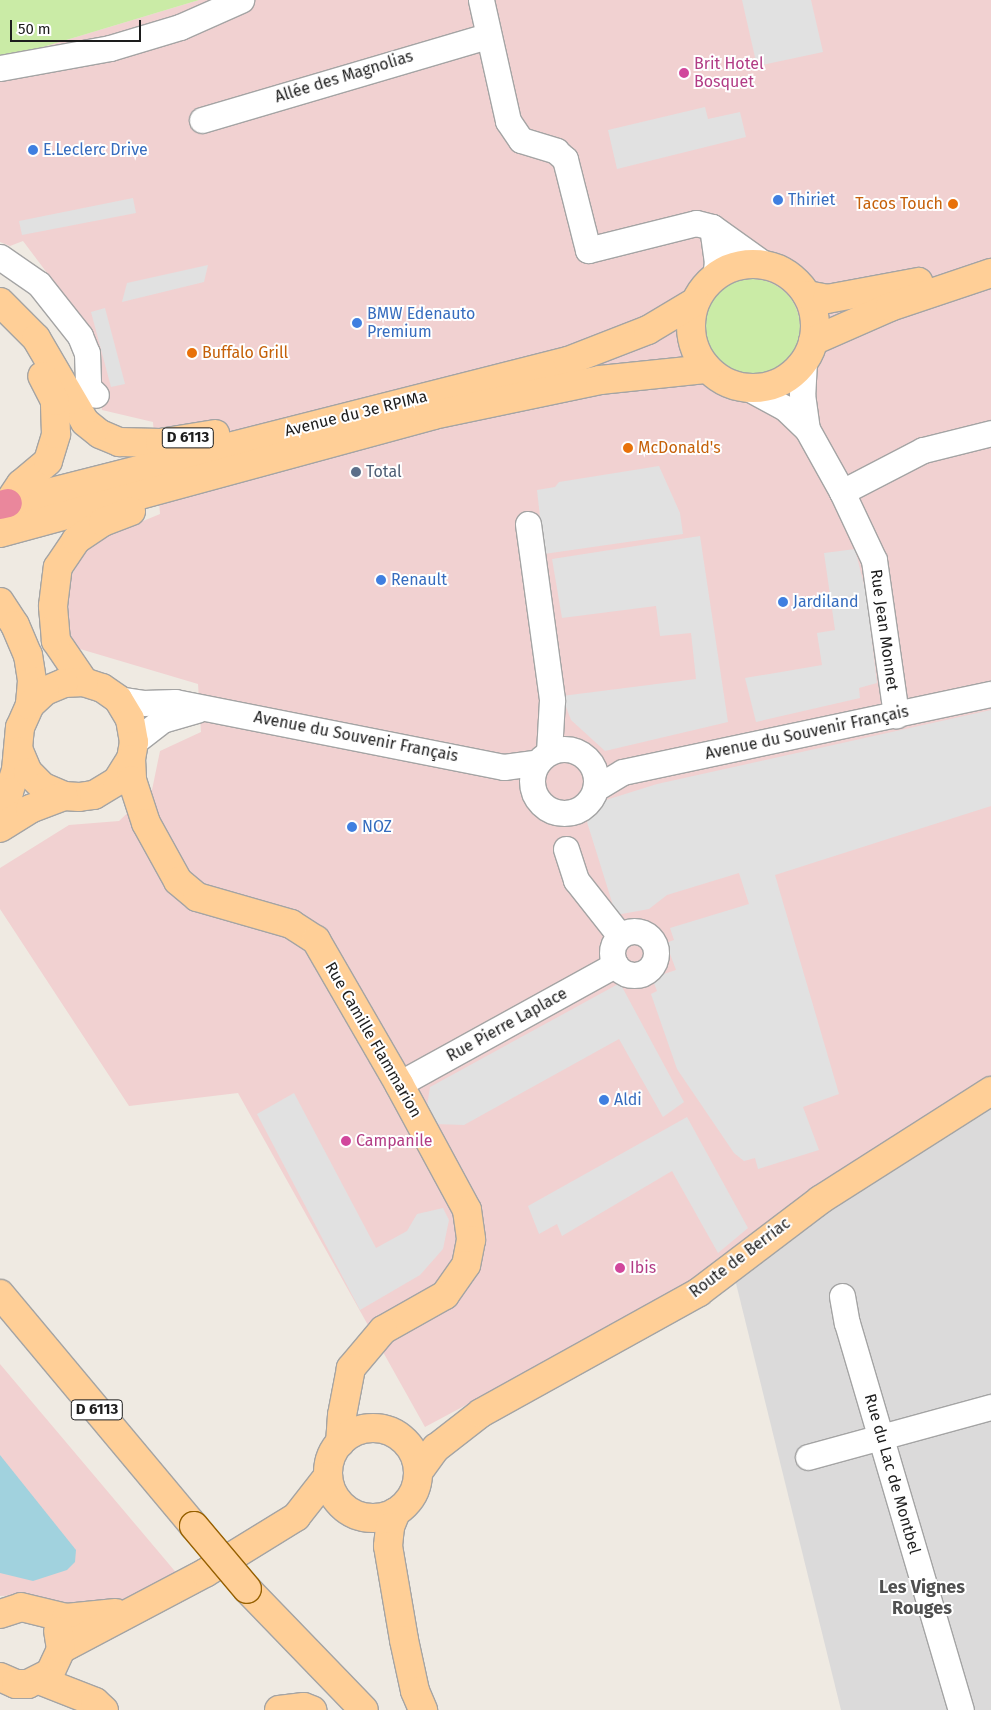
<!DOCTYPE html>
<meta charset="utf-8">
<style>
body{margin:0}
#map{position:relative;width:991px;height:1710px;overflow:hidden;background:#efeae2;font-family:"Fira Sans",sans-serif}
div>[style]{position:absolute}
.residential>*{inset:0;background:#dbdada}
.commercial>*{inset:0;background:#f1d1d1}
.grass>*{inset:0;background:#caeba6}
.round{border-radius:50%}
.parking>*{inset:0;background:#e1e1e1}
.water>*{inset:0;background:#a1d2de}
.roads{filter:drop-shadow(1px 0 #a4a4a4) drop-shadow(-1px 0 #a4a4a4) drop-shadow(0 1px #a4a4a4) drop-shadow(0 -1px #a4a4a4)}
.minor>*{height:25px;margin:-12.5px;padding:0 12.5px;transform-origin:12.5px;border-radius:12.5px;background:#fff}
.minor>.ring{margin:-12.5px;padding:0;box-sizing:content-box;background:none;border:25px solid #fff;border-radius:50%}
.major>*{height:28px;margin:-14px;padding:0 14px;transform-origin:14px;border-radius:14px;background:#ffcf97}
.major>.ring{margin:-14px;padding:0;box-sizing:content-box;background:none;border:28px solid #ffcf97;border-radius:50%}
.highway>*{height:28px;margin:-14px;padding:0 14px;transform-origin:14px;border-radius:14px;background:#ea879c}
.bridges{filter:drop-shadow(1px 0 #966000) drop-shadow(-1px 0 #966000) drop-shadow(0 1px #966000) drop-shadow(0 -1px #966000)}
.major-bridge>*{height:28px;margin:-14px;padding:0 14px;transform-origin:14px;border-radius:14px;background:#ffcf97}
.dots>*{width:14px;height:14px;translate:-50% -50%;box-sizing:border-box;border:2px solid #fff;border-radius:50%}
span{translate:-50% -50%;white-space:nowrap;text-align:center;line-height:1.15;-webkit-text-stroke:4px #fff;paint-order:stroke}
.shield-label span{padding:1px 4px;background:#fff;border:1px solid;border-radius:4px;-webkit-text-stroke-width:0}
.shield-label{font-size:15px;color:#1d1d1d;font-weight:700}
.hotel-label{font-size:16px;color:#b23c85}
.left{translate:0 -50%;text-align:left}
.street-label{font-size:16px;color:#1d1d1d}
.shop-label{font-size:16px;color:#366cbe}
.food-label{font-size:16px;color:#c56008}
.right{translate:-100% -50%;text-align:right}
.service-label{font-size:16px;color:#4e5e75}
.neighbourhood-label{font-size:18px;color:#505050;font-weight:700}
.scale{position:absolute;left:10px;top:20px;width:131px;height:22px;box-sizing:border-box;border:2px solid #1d1d1d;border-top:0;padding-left:6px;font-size:15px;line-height:18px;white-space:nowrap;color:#1d1d1d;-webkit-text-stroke:4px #fff;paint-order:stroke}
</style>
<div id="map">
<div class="residential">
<div style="clip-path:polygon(991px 1080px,991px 1710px,841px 1710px,731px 1263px)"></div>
</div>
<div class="commercial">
<div style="clip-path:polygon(199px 0,991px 0,991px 1080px,731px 1263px,425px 1427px,238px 1093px,129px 1106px,0 909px,0 868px,69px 825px,119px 821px,152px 790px,160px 751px,201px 732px,198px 684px,70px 646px,64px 588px,90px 543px,160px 514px,153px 422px,102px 410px,81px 318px,23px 241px,10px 246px,0 242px,0 60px)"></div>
<div style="clip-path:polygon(0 1364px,179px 1576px,111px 1606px,64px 1610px,29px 1595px,0 1596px)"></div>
</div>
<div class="grass">
<div style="clip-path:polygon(0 0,199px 0,0 60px)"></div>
<div class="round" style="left:704px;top:279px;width:96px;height:96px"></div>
</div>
<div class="parking">
<div style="clip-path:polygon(742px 0,811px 0,823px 52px,757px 66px)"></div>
<div style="clip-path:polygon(705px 107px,708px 119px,740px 112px,746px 137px,617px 169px,608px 130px)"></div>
<div style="clip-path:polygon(133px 198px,136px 213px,22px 235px,19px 221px)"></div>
<div style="clip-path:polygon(208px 265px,204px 282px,122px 302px,127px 283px)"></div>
<div style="clip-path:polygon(105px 308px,125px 384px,111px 387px,91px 312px)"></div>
<div style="clip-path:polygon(659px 466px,680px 513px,683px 534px,544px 554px,537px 490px,555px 487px,559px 482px)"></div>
<div style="clip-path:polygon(700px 536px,728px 722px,605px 751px,571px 720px,562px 696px,696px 679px,691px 633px,660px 636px,656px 606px,562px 618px,552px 559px)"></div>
<div style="clip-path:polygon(855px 549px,866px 593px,877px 683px,859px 688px,860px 698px,756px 722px,745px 678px,822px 665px,817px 633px,835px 630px,824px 553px)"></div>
<div style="clip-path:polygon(991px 710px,991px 806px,775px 875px,839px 1094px,803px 1107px,819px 1150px,758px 1169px,755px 1158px,744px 1161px,734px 1153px,677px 1069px,651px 994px,657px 991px,652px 978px,676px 970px,666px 943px,674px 940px,670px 928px,749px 904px,739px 873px,667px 895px,649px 909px,616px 915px,587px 822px,606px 800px,657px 784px)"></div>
<div style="clip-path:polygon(620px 983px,684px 1102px,663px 1117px,619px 1039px,464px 1125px,434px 1124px,427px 1106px,430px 1087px)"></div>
<div style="clip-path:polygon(294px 1093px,376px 1248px,407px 1231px,417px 1214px,443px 1208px,449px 1220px,443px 1249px,420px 1275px,360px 1310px,257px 1114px)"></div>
<div style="clip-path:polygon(687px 1117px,748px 1228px,718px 1253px,672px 1171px,562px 1236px,557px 1224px,539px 1234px,528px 1206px)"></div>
</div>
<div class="water">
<div style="clip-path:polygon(0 1455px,76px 1550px,75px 1562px,67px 1570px,33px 1581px,0 1573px)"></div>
</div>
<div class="roads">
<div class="minor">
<div style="left:481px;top:0;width:124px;rotate:77.4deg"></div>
<div style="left:508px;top:121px;width:23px;rotate:56deg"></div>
<div style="left:521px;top:140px;width:37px;rotate:17deg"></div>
<div style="left:556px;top:151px;width:12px;rotate:42deg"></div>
<div style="left:565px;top:159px;width:94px;rotate:75.8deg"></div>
<div style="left:588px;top:250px;width:111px;rotate:-14deg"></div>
<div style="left:696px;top:223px;width:16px;rotate:14deg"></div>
<div style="left:712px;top:227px;width:64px;rotate:35.4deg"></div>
<div style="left:0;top:68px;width:112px;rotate:-10.3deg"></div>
<div style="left:110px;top:48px;width:73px;rotate:-16.7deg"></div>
<div style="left:180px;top:27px;width:67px;rotate:-23.9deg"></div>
<div style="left:202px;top:120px;width:297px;rotate:-16.4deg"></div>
<div style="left:712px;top:227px;width:35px;rotate:82deg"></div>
<div style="left:717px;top:262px;width:14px;rotate:98deg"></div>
<div style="left:0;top:257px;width:47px;rotate:34.7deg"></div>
<div style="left:39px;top:284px;width:66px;rotate:51.7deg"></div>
<div style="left:80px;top:336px;width:18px;rotate:68deg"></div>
<div style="left:87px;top:353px;width:34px;rotate:88deg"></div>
<div style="left:88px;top:387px;width:11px;rotate:45deg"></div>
<div style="left:804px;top:361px;width:33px;rotate:93deg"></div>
<div style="left:802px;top:394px;width:35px;rotate:82deg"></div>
<div style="left:748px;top:388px;width:42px;rotate:28.4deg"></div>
<div style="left:785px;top:408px;width:30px;rotate:44deg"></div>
<div style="left:807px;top:429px;width:72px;rotate:60.9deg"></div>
<div style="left:842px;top:492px;width:75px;rotate:64.8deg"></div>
<div style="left:874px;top:560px;width:157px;rotate:81.9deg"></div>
<div style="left:842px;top:492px;width:91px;rotate:-27.4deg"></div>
<div style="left:923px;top:450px;width:70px;rotate:-14deg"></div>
<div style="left:528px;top:524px;width:178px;rotate:82.2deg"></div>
<div style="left:552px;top:700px;width:52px;rotate:93.3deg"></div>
<div style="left:118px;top:699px;width:25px;rotate:9deg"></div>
<div style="left:143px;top:703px;width:32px;rotate:-2deg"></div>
<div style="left:175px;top:702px;width:335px;rotate:11.2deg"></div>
<div style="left:504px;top:767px;width:34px;rotate:-8deg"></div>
<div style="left:134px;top:742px;width:36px;rotate:-38deg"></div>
<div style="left:162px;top:720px;width:36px;rotate:-16deg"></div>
<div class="ring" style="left:532px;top:749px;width:39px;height:39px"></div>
<div style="left:596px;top:788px;width:31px;rotate:-31deg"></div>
<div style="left:623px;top:772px;width:376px;rotate:-12deg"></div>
<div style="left:566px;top:849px;width:33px;rotate:72deg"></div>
<div style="left:576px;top:880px;width:71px;rotate:51.8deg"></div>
<div class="ring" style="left:612px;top:931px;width:19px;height:19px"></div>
<div style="left:399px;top:1084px;width:247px;rotate:-28.9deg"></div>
<div style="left:842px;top:1296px;width:27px;rotate:80deg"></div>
<div style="left:847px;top:1323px;width:403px;rotate:73.6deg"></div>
<div style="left:808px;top:1457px;width:190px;rotate:-15.3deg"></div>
</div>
<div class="major">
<div class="ring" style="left:691px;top:264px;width:96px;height:96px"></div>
<div style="left:807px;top:295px;width:20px;rotate:11deg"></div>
<div style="left:827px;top:299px;width:93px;rotate:-10.6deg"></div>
<div style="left:0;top:302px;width:51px;rotate:45deg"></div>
<div style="left:36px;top:338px;width:97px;rotate:59.7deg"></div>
<div style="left:85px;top:422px;width:19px;rotate:39deg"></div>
<div style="left:100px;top:434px;width:21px;rotate:23deg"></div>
<div style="left:119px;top:442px;width:41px;rotate:1.4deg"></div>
<div style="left:160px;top:443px;width:56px;rotate:-9.3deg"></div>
<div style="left:813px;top:341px;width:84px;rotate:-23.8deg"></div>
<div style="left:890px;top:307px;width:107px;rotate:-18.6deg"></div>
<div style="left:8px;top:503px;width:578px;rotate:-14.23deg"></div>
<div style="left:568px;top:361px;width:86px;rotate:-21.2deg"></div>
<div style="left:648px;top:330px;width:55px;rotate:-30.8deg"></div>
<div style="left:8px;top:503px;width:23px;rotate:-56deg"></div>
<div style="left:21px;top:484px;width:35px;rotate:-40deg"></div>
<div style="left:48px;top:461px;width:28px;rotate:-73deg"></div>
<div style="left:56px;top:434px;width:33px;rotate:-92deg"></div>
<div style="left:55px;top:401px;width:28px;rotate:-117deg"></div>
<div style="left:0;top:533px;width:449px;rotate:-15.2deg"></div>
<div style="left:433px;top:415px;width:171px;rotate:-11.8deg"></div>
<div style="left:600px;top:380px;width:108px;rotate:-5.9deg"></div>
<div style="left:0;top:602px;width:27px;rotate:57deg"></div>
<div style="left:15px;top:625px;width:33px;rotate:67deg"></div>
<div style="left:28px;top:655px;width:26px;rotate:81deg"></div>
<div style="left:32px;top:681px;width:24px;rotate:95deg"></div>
<div style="left:30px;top:705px;width:24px;rotate:114deg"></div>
<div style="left:20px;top:727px;width:43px;rotate:95.3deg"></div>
<div style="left:16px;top:770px;width:23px;rotate:108deg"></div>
<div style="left:9px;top:792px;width:13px;rotate:132deg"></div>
<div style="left:84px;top:682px;width:50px;rotate:-124.3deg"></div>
<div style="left:56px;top:641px;width:35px;rotate:-95deg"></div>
<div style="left:53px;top:606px;width:39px;rotate:-83deg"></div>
<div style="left:58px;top:567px;width:32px;rotate:-56deg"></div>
<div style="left:76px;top:540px;width:32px;rotate:-34deg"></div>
<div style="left:103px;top:522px;width:30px;rotate:-21deg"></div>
<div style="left:19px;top:751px;width:23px;rotate:67deg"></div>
<div style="left:28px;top:772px;width:21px;rotate:45deg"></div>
<div style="left:43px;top:787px;width:23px;rotate:23deg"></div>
<div style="left:64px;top:796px;width:15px;rotate:4deg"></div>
<div style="left:79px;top:797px;width:15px;rotate:-8deg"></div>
<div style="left:94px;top:795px;width:27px;rotate:-31deg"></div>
<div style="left:117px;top:781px;width:26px;rotate:-58deg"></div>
<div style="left:131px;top:759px;width:17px;rotate:-80deg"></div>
<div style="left:134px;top:742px;width:23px;rotate:-100deg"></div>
<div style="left:130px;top:719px;width:23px;rotate:-121deg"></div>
<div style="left:118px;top:699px;width:19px;rotate:-145deg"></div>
<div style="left:102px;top:688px;width:19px;rotate:-162deg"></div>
<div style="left:84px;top:682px;width:20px;rotate:177deg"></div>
<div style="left:64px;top:683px;width:21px;rotate:157deg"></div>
<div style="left:45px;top:691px;width:21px;rotate:137deg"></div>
<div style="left:131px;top:759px;width:21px;rotate:87deg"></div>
<div style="left:132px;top:780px;width:45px;rotate:72deg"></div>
<div style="left:146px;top:823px;width:66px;rotate:61.1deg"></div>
<div style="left:178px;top:881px;width:25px;rotate:40deg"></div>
<div style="left:197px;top:897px;width:98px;rotate:16deg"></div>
<div style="left:291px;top:924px;width:30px;rotate:33deg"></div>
<div style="left:316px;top:940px;width:166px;rotate:60deg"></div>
<div style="left:399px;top:1084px;width:143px;rotate:61.6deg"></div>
<div style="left:467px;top:1210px;width:30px;rotate:82deg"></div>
<div style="left:471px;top:1240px;width:25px;rotate:101deg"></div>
<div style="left:466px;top:1265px;width:37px;rotate:125deg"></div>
<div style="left:445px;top:1295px;width:71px;rotate:150.6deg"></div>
<div style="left:383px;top:1330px;width:50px;rotate:130.1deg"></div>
<div style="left:351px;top:1368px;width:48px;rotate:100.8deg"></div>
<div style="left:342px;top:1415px;width:28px;rotate:94deg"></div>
<div style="left:0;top:828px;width:36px;rotate:-32deg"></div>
<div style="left:30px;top:809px;width:36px;rotate:-21deg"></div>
<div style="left:0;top:1294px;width:302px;rotate:50.1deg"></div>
<div class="ring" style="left:328px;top:1428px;width:62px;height:62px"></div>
<div style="left:419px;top:1471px;width:29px;rotate:-54deg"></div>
<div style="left:436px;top:1448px;width:57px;rotate:-37.9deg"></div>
<div style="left:481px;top:1413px;width:249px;rotate:-29deg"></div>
<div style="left:699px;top:1292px;width:152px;rotate:-37.2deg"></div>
<div style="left:820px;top:1200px;width:203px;rotate:-32.5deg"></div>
<div style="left:396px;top:1512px;width:16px;rotate:112deg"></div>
<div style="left:390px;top:1527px;width:19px;rotate:96deg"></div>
<div style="left:388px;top:1546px;width:95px;rotate:80.3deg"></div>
<div style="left:404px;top:1640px;width:52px;rotate:77.8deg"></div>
<div style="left:415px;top:1691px;width:21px;rotate:67deg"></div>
<div style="left:247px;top:1589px;width:168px;rotate:46deg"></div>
<div style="left:0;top:1614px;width:22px;rotate:-18deg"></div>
<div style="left:21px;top:1607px;width:46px;rotate:13.7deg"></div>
<div style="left:66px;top:1618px;width:50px;rotate:-5.7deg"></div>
<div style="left:61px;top:1649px;width:163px;rotate:-27.8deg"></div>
<div style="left:205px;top:1573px;width:107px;rotate:-31.6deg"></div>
<div style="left:296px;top:1517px;width:52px;rotate:-52deg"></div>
<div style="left:0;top:1677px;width:17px;rotate:24deg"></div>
<div style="left:16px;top:1684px;width:12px"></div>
<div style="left:28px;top:1684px;width:25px;rotate:-27deg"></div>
<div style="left:50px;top:1673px;width:26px;rotate:-65deg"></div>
<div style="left:61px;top:1649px;width:18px;rotate:-99deg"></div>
<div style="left:39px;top:1680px;width:60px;rotate:21.4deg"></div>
<div style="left:95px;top:1702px;width:12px;rotate:42deg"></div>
<div style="left:279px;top:1710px;width:25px;rotate:-7deg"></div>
<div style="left:304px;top:1707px;width:9px;rotate:21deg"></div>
</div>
<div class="highway">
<div style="left:0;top:505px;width:8px;rotate:-14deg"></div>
</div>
</div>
<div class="bridges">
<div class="major-bridge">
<div style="left:194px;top:1526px;width:82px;rotate:49.9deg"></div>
</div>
</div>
<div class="dots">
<div style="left:684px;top:73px;background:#d1479c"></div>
<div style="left:33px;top:150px;background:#3f7fe0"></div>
<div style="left:778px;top:200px;background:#3f7fe0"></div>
<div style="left:953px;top:204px;background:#e8710a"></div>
<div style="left:357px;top:323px;background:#3f7fe0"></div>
<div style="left:192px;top:353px;background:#e8710a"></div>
<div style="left:628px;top:448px;background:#e8710a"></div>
<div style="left:356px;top:472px;background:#5c6f8a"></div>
<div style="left:381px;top:580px;background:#3f7fe0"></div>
<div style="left:783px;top:602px;background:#3f7fe0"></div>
<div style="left:352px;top:827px;background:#3f7fe0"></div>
<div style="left:604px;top:1100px;background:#3f7fe0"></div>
<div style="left:346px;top:1141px;background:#d1479c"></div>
<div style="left:620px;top:1268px;background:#d1479c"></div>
</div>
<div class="shield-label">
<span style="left:188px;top:438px">D 6113</span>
<span style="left:97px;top:1410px">D 6113</span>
</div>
<div class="hotel-label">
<span class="left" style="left:694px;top:73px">Brit Hotel<br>Bosquet</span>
<span class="left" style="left:356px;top:1141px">Campanile</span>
<span class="left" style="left:630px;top:1268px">Ibis</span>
</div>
<div class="street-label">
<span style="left:344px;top:77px;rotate:-17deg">Allée des Magnolias</span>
<span style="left:356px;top:414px;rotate:-14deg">Avenue du 3e RPIMa</span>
<span style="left:884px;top:630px;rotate:82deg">Rue Jean Monnet</span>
<span style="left:807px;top:733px;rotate:-12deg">Avenue du Souvenir Français</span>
<span style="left:356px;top:737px;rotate:11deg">Avenue du Souvenir Français</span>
<span style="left:507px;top:1025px;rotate:-29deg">Rue Pierre Laplace</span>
<span style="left:373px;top:1040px;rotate:60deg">Rue Camille Flammarion</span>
<span style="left:740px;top:1258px;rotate:-37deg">Route de Berriac</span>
<span style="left:892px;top:1474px;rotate:74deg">Rue du Lac de Montbel</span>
</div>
<div class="shop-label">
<span class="left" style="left:43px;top:150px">E.Leclerc Drive</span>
<span class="left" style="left:788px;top:200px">Thiriet</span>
<span class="left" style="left:367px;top:323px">BMW Edenauto<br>Premium</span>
<span class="left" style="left:391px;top:580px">Renault</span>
<span class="left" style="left:793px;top:602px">Jardiland</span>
<span class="left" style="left:362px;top:827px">NOZ</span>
<span class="left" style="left:614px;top:1100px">Aldi</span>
</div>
<div class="food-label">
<span class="right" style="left:943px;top:204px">Tacos Touch</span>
<span class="left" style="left:202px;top:353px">Buffalo Grill</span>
<span class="left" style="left:638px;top:448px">McDonald's</span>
</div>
<div class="service-label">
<span class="left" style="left:366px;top:472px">Total</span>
</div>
<div class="neighbourhood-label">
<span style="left:922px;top:1598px">Les Vignes<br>Rouges</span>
</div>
<div class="scale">50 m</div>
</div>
